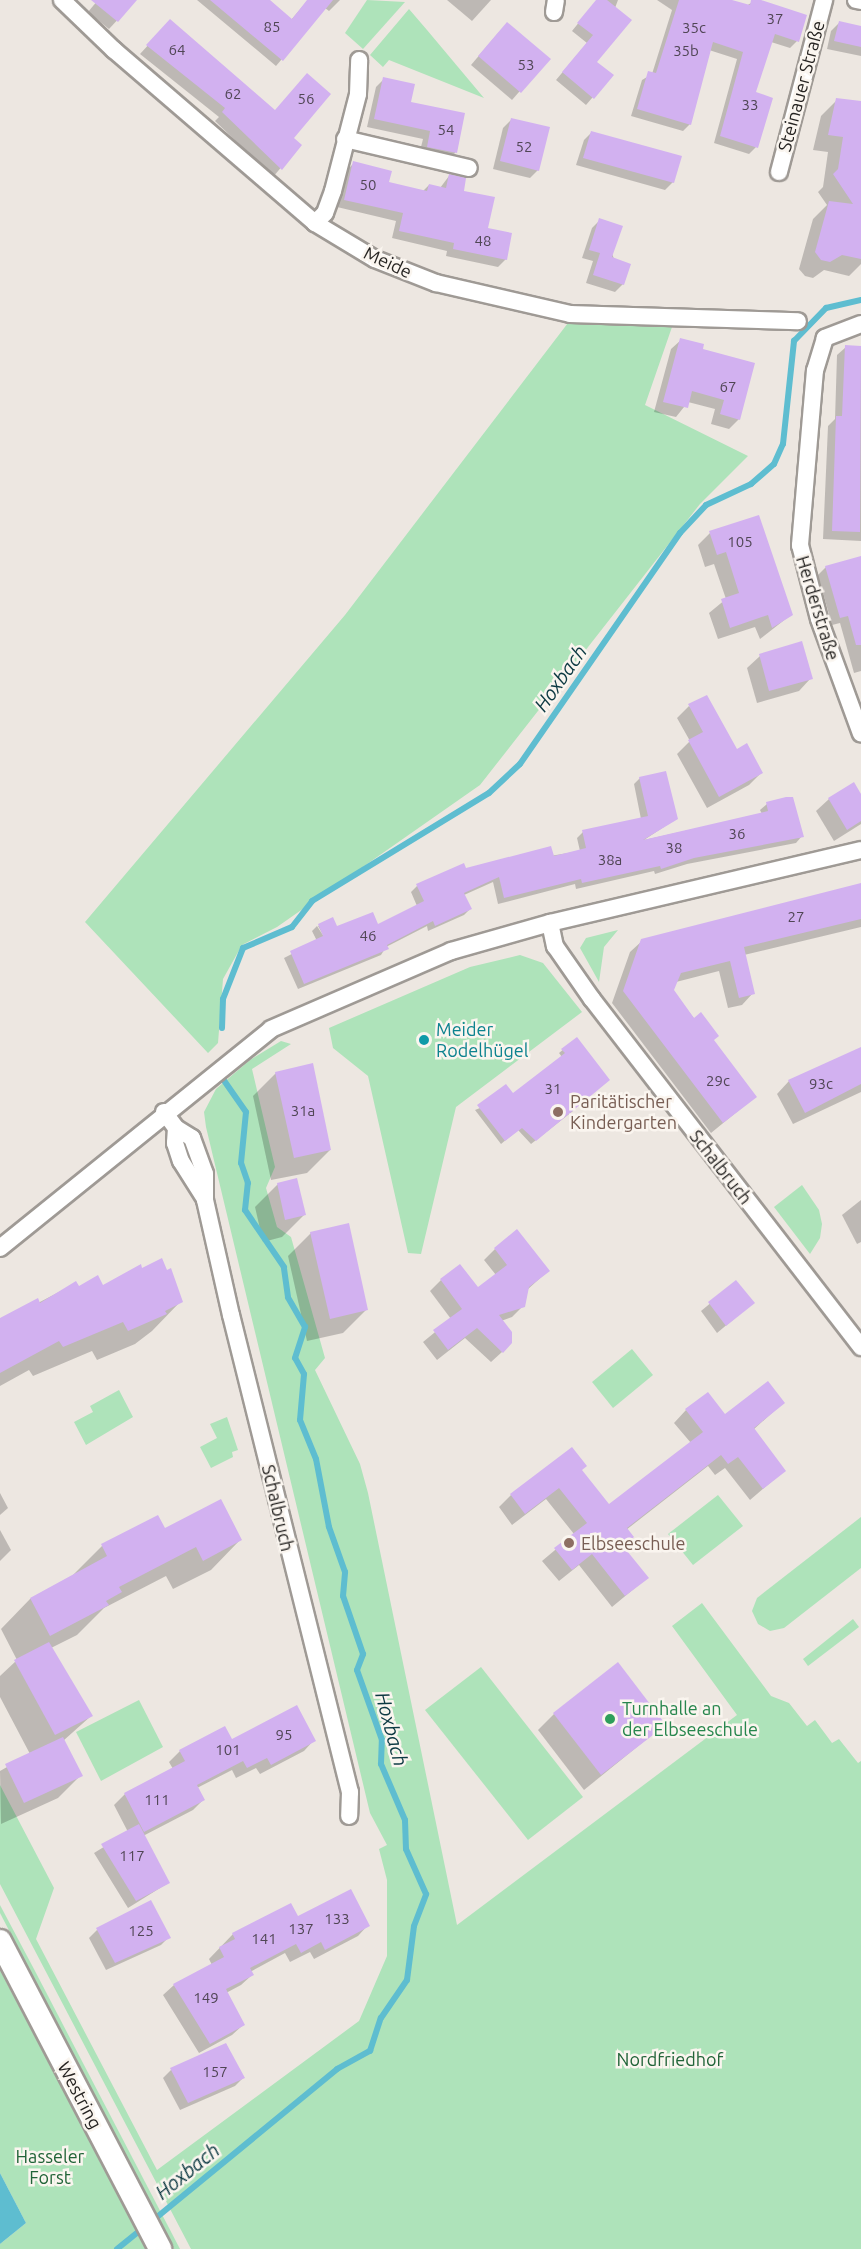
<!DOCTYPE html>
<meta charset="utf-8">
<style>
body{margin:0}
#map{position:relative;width:861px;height:2249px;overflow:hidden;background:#ede7e1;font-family:Ubuntu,sans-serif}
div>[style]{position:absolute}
.green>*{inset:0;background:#aee3ba}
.water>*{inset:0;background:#5ebdd0}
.shadow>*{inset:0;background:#0003}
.stream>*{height:6px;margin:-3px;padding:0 3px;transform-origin:3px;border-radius:3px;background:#5ebdd0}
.building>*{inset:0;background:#d2b1f0}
.roads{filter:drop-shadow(2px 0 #9f9a95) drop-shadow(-2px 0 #9f9a95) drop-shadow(0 2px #9f9a95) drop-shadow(0 -2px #9f9a95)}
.minor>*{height:16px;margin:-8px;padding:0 8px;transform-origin:8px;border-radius:8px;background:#fff}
.secondary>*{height:22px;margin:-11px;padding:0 11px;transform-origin:11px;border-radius:11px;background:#fff}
.dots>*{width:16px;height:16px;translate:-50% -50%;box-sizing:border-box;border:3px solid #faf5ef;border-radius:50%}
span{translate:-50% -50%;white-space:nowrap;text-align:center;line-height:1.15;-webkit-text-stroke:5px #faf5ef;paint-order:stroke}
.number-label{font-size:15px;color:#504655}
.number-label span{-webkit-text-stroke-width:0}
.street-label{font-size:18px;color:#252321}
.culture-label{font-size:18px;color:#0d838f}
.left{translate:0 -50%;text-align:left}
.education-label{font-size:18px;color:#785e54}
.leisure-label{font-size:18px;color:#27864d}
.park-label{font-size:18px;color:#216438}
.water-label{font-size:20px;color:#0c3942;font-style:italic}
</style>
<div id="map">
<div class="green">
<div style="clip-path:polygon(367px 0,405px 2px,363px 49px,345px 33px)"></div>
<div style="clip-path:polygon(409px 9px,427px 30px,484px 98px,389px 60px,383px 67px,370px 55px)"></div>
<div style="clip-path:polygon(571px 319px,672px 327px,645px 405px,748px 456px,700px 504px,480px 785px,277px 927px,242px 945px,223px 979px,218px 1043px,208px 1053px,85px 922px,345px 615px)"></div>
<div style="clip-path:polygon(618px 930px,604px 947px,599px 982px,580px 948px,586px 938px)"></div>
<div style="clip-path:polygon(520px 955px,543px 963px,582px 1012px,456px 1107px,421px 1254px,408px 1253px,368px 1076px,333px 1048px,329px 1028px,470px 967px)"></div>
<div style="clip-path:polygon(281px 1041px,291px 1044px,252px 1069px,275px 1167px,266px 1188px,277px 1227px,291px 1237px,325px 1358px,315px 1370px,360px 1464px,368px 1493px,457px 1925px,737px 1715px,672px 1626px,702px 1603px,771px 1696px,789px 1703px,807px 1726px,815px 1720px,832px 1743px,839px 1739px,858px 1763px,861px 1761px,861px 2249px,191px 2249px,0 1884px,0 1785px,54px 1888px,36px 1939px,157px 2170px,359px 2021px,387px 1956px,387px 1880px,379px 1849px,387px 1845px,370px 1813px,206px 1127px,204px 1112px,216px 1089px,250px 1060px)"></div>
<div style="clip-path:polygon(802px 1185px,819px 1210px,822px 1224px,820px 1238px,810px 1254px,774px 1207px)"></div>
<div style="clip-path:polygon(632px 1349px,653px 1375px,613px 1408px,592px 1382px)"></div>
<div style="clip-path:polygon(119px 1390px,133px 1417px,86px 1445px,74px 1422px,93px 1412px,90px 1406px)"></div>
<div style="clip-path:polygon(227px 1417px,238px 1450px,232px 1452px,233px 1457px,211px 1468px,200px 1447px,217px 1438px,210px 1424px)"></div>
<div style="clip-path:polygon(718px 1495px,743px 1526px,693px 1565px,668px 1534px)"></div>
<div style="clip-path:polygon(861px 1517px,861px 1568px,784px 1628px,770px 1631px,758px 1624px,752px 1611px,757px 1598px)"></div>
<div style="clip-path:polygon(853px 1619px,859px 1627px,808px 1666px,803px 1659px)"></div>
<div style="clip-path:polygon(481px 1667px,583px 1797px,528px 1840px,425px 1710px)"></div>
<div style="clip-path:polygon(139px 1700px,163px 1747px,101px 1781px,76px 1732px)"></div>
<div style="clip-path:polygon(0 1905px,35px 1971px,180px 2249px,174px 2249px,0 1913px)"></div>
<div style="clip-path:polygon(0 1970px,147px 2249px,0 2249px,0 2244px,26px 2223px,0 2173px)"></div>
</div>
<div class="water">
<div style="clip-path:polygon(0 2173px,26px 2223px,0 2244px)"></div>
</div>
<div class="shadow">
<div style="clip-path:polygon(98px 0,136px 0,109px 29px,88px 12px)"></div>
<div style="clip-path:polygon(197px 0,268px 0,291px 20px,308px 0,340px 0,329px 11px,325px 8px,276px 66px)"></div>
<div style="clip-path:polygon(447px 0,491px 0,472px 21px)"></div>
<div style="clip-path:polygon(597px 0,618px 0,595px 62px,611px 76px,586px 105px,556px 80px,587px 43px,572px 31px)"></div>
<div style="clip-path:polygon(657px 0,727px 0,746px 6px,756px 0,797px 41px,790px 48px,771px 42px,754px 93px,756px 147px,749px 154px,714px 143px,737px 59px,709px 50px,690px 124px,683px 131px,631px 116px,642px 80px,652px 74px,672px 10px)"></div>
<div style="clip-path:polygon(839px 23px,861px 27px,861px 56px,827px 49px,831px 31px)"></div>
<div style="clip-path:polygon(162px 30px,300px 145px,273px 177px,215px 121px,219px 117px,140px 54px)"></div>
<div style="clip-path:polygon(499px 32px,548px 59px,512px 100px,471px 65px)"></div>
<div style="clip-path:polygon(384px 79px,409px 104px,463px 114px,455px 153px,447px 161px,419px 155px,423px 139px,367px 127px,376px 87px)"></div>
<div style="clip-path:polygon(837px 100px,861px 103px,861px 264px,849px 276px,824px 270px,813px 278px,805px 276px,799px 269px,813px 219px,827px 205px,818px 192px,823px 187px,828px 152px,813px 150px,821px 116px)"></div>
<div style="clip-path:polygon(511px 120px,538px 170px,530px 178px,493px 169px,503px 128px)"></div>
<div style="clip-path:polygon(592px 132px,673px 182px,665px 190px,576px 165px,584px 140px)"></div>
<div style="clip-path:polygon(354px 163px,387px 183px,423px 191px,429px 185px,440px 188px,449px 176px,506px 259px,498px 267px,446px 256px,447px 251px,392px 238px,396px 221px,337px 207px,346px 171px)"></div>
<div style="clip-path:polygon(600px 220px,623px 284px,615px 292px,586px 283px,593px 261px,582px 258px,592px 228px)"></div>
<div style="clip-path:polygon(681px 340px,701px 350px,739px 419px,729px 429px,711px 424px,715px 409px,688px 402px,676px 417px,654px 412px,671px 349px)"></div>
<div style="clip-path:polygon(846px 347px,861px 347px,861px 541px,823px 539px,828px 426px,835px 419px,837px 355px)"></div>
<div style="clip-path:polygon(710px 533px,792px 614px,760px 639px,755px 627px,718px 639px,709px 613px,726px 599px,714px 564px,705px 567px,698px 545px)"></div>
<div style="clip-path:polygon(826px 567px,861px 570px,861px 671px,854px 673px,840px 623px,832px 625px,818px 575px)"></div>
<div style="clip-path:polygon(760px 656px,811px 678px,799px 691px,757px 703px,747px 668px)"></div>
<div style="clip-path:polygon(689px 706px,761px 773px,749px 785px,707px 808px,677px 754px,690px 741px,677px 718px)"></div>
<div style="clip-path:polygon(640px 778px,676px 819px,644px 840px,762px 814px,760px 810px,767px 804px,802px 836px,796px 843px,687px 864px,655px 874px,654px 871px,576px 889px,575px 884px,498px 904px,493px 882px,464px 895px,470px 909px,464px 915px,428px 931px,427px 926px,386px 947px,381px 955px,298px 989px,284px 958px,317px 941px,312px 931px,317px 926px,328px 943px,318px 926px,332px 919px,336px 928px,378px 926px,417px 906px,411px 892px,417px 886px,465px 870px,580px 851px,577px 838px,583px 832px,641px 819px,634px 784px)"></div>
<div style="clip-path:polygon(861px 797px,861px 824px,834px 841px,816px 811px,829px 799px)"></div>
<div style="clip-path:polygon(861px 885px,861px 927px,744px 955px,753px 993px,742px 1005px,728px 1008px,719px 971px,676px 982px,672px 990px,755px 1097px,711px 1133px,612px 1003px,630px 952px,642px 941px)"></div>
<div style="clip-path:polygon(576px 1039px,573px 1111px,531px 1144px,518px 1130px,501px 1144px,475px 1110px,512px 1095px,562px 1057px,559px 1053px)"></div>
<div style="clip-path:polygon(861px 1048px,861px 1092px,793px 1124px,777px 1094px,789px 1081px)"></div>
<div style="clip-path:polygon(276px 1073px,330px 1150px,307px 1173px,271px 1180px,253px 1096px)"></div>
<div style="clip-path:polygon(278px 1184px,305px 1214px,282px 1237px,263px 1242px,255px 1207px)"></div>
<div style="clip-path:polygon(861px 1200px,861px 1242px,857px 1244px,842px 1215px)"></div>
<div style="clip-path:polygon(311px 1233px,366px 1310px,343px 1333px,307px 1341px,288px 1256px)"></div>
<div style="clip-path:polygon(495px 1249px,548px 1271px,527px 1290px,523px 1306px,512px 1317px,501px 1321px,502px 1352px,491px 1362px,465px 1338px,437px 1360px,423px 1342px,451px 1319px,430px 1291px,441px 1280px,477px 1290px,496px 1275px,484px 1260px)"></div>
<div style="clip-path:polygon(142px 1271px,181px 1301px,152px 1331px,135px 1344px,97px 1360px,92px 1351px,33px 1376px,29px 1370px,0 1386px,0 1323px,76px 1283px,78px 1288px,102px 1287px)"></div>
<div style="clip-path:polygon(736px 1282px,753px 1303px,717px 1333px,701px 1311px)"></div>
<div style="clip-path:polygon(783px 1403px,753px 1430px,784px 1471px,750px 1500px,725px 1468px,715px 1475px,708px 1466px,626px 1530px,632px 1537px,622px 1547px,647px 1578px,612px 1607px,579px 1565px,559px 1581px,542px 1561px,574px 1534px,546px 1499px,512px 1525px,499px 1507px,511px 1495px,581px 1471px,609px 1506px,691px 1443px,674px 1423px,686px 1410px,725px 1416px)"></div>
<div style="clip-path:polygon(0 1493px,8px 1508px,0 1515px)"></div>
<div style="clip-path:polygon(0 1530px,11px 1550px,0 1561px)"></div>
<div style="clip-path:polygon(164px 1530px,240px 1540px,211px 1570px,173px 1589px,166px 1576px,104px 1608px,77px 1635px,51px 1648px,91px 1716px,63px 1741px,81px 1775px,58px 1798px,1px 1824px,0 1771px,30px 1754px,0 1697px,0 1676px,17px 1660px,1px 1629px,30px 1599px,72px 1576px,102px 1546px)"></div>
<div style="clip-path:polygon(554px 1714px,664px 1725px,584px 1790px,538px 1730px)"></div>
<div style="clip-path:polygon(314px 1740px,304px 1751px,260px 1774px,256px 1768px,236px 1778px,232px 1770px,197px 1788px,203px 1800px,193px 1810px,143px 1836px,168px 1883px,128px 1908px,94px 1853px,128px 1832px,114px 1805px,125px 1794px,173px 1769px,169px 1762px,180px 1751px,231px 1741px)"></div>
<div style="clip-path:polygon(297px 1918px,368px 1925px,358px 1936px,314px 1959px,310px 1952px,290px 1962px,285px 1953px,250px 1972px,252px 1975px,241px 1985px,226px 1993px,243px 2025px,232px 2035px,199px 2053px,163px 1995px,174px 1985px,212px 1965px,209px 1959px,233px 1934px)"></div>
<div style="clip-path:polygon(97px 1930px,169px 1937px,161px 1945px,106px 1970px,89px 1938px)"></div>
<div style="clip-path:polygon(226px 2044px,243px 2078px,235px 2086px,180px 2110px,163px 2078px,171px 2070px)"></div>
</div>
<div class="stream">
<div style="left:222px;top:1028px;width:29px;rotate:-88deg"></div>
<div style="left:223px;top:999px;width:55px;rotate:-68.6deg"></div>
<div style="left:243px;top:948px;width:53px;rotate:-23.2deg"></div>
<div style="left:292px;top:927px;width:33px;rotate:-52deg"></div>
<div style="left:312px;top:901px;width:207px;rotate:-31.4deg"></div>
<div style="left:489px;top:793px;width:42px;rotate:-43.1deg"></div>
<div style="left:520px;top:764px;width:281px;rotate:-55.3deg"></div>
<div style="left:680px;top:533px;width:38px;rotate:-47deg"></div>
<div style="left:706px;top:505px;width:50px;rotate:-25deg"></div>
<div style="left:751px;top:484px;width:30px;rotate:-41deg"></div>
<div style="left:774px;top:464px;width:22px;rotate:-66deg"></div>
<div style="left:783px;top:444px;width:104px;rotate:-83.9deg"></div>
<div style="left:794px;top:341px;width:46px;rotate:-45.9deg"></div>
<div style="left:826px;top:308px;width:36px;rotate:-13deg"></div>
<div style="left:151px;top:2222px;width:241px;rotate:-39.4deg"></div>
<div style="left:337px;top:2069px;width:38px;rotate:-29deg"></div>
<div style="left:370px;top:2051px;width:35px;rotate:-72deg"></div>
<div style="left:381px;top:2018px;width:46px;rotate:-55.6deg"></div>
<div style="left:407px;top:1980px;width:54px;rotate:-82.6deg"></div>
<div style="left:414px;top:1926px;width:34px;rotate:-69deg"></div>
<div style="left:426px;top:1894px;width:49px;rotate:-114deg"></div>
<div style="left:406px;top:1849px;width:29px;rotate:-92deg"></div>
<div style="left:405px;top:1820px;width:61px;rotate:-113.2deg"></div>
<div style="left:381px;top:1764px;width:24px;rotate:-88deg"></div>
<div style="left:382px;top:1740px;width:74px;rotate:-109.7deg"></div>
<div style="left:357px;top:1670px;width:17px;rotate:-69deg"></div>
<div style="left:363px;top:1654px;width:61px;rotate:-109deg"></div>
<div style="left:343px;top:1596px;width:24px;rotate:-85deg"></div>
<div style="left:345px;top:1572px;width:48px;rotate:-109.6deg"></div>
<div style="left:329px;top:1527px;width:69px;rotate:-100.8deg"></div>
<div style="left:316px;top:1459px;width:42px;rotate:-112.3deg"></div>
<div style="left:300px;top:1420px;width:46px;rotate:-85deg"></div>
<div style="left:304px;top:1374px;width:18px;rotate:-119deg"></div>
<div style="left:295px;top:1358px;width:33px;rotate:-72deg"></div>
<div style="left:305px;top:1327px;width:34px;rotate:-120deg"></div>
<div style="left:288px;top:1297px;width:30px;rotate:-98deg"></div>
<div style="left:284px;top:1267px;width:69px;rotate:-124.4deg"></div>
<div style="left:245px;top:1210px;width:27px;rotate:-84deg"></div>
<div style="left:248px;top:1183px;width:21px;rotate:-109deg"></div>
<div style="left:241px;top:1163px;width:51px;rotate:-84.4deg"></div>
<div style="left:246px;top:1112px;width:39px;rotate:-125deg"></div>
<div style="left:117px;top:2249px;width:33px;rotate:-39deg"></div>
</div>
<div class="building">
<div style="clip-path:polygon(91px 0,137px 0,118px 22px)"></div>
<div style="clip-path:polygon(210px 0,270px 0,292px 19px,307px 0,333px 0,283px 61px)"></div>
<div style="clip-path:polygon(596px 0,607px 0,632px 20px,597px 62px,614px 75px,594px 99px,562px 72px,593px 35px,577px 23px)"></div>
<div style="clip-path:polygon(679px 0,732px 0,750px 5px,751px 0,761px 0,807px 15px,799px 42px,775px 34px,756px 92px,773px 98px,758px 148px,720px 136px,743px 52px,713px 42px,691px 125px,637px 109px,648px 71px,656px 73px)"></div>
<div style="clip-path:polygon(170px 19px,275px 110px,307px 73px,331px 94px,294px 138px,302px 145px,282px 170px,222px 112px,225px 108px,146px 45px)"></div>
<div style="clip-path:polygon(839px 21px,861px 26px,861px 47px,834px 41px)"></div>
<div style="clip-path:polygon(507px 22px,551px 59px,521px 93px,478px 56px)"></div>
<div style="clip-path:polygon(383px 77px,415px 84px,411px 102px,465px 113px,457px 153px,427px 147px,430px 131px,374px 119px)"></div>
<div style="clip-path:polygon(836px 98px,861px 101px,861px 259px,842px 255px,830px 262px,821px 260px,815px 252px,829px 201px,853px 204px,833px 174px,838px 169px,843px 137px,828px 135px)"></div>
<div style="clip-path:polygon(511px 118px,550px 127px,539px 171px,500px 161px)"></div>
<div style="clip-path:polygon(591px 131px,682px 156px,674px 183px,583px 158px)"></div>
<div style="clip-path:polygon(353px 161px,392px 171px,389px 182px,427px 191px,429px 184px,446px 188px,449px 174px,466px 178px,464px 191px,495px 197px,488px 228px,512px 233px,507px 260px,453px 249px,454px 243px,399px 231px,403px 213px,344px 200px)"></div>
<div style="clip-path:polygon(599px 218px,623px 226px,612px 257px,631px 264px,624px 285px,593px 275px,600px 253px,589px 250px)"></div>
<div style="clip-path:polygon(680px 338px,704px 344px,703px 349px,755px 363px,740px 420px,720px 414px,724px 400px,692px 391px,688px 408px,663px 402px)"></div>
<div style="clip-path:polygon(845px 345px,861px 346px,860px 532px,832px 531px,836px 416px,842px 416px)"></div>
<div style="clip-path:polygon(759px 515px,793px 615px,772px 628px,768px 615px,730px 628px,721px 599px,739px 593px,726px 552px,717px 555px,709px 531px)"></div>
<div style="clip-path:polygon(861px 556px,861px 645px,856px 645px,848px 616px,840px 618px,825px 566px)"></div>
<div style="clip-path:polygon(802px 641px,813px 679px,769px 691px,759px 654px)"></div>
<div style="clip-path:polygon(707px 695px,737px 749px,747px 743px,763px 773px,719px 797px,688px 740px,703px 732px,688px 704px)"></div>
<div style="clip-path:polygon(666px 771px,678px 819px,643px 840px,768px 811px,766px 802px,786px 797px,793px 797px,804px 837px,694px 858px,661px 869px,660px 866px,582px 883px,581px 879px,504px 898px,499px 877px,464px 893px,472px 909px,435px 926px,433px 921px,387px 945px,389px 949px,304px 984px,290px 951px,323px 936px,318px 924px,333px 917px,337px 926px,373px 912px,378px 924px,424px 901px,416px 884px,464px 863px,466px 868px,551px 846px,554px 856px,586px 848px,582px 830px,648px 816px,639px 777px)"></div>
<div style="clip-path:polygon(854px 782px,861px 794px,861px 821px,847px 830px,828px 798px)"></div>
<div style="clip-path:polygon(861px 883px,861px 919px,744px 947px,755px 994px,739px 998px,730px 961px,681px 973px,674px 990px,694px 1018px,701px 1012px,719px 1036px,714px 1040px,757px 1097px,723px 1123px,623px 991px,641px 939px)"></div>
<div style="clip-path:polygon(577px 1037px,610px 1080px,536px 1141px,522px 1128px,505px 1141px,477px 1105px,506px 1084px,513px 1093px,565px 1053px,561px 1049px)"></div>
<div style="clip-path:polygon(861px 1047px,861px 1084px,805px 1113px,788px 1080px)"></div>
<div style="clip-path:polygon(313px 1063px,331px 1150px,294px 1158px,275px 1072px)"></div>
<div style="clip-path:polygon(297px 1178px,306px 1215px,285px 1220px,277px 1183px)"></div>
<div style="clip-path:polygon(349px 1223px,368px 1310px,330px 1319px,310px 1232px)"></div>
<div style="clip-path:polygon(517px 1229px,550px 1271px,529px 1287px,525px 1307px,499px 1315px,512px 1332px,512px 1343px,503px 1353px,477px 1328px,448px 1350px,433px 1330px,462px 1309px,440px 1279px,460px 1264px,478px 1287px,507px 1265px,494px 1248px)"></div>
<div style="clip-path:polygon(162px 1258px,167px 1270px,171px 1268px,183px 1302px,165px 1311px,167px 1314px,128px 1331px,123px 1322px,63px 1347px,59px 1341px,0 1373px,0 1318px,38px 1298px,40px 1303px,76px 1281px,79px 1286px,98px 1275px,103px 1285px,141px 1264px,142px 1268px)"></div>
<div style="clip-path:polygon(736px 1280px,755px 1303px,726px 1326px,708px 1302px)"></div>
<div style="clip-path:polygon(768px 1381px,785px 1403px,754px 1428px,786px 1471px,763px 1489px,738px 1457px,728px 1464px,721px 1455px,627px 1528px,634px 1537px,623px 1546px,649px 1578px,625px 1596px,592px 1554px,572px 1570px,554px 1548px,587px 1523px,559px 1488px,525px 1514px,510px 1494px,572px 1447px,587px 1466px,582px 1470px,609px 1504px,703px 1432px,685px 1409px,708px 1392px,725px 1414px)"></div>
<div style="clip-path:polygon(221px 1499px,242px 1540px,203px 1561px,196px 1547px,119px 1587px,122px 1592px,106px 1601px,109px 1605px,50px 1636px,30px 1598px,107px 1556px,101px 1544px,158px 1515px,165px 1528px)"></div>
<div style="clip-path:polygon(49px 1642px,93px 1716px,55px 1735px,14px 1660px)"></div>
<div style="clip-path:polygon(618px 1662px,666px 1725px,601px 1775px,553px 1713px)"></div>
<div style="clip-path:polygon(297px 1705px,316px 1741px,271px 1765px,267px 1758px,247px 1768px,243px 1761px,197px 1785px,205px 1800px,144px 1832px,124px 1793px,185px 1761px,179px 1750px,225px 1726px,232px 1739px)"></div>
<div style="clip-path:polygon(63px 1737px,83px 1776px,24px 1803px,5px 1764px)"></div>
<div style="clip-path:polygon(139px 1824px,170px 1883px,136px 1901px,101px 1844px)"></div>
<div style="clip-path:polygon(351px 1889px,370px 1926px,325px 1950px,321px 1942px,301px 1953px,296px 1944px,250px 1968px,254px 1975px,226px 1989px,245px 2025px,210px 2044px,173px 1984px,224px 1957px,219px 1947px,235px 1939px,232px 1933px,291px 1903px,298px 1916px)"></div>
<div style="clip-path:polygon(151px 1900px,171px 1938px,115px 1963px,96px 1928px)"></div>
<div style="clip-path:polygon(226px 2043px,245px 2078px,188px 2103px,170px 2068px)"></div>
</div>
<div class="roads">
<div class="minor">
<div style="left:62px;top:0;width:72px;rotate:43.9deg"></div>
<div style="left:114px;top:50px;width:265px;rotate:40.7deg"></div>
<div style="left:315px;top:223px;width:70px;rotate:31deg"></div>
<div style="left:375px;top:259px;width:66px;rotate:21.5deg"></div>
<div style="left:436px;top:283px;width:138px;rotate:13deg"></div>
<div style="left:570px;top:314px;width:228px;rotate:1.8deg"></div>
<div style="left:856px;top:0;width:5px;rotate:11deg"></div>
<div style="left:554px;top:12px;width:12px;rotate:-81deg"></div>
<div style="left:345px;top:139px;width:127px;rotate:13.2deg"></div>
<div style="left:779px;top:172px;width:178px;rotate:-75.3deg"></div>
<div style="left:315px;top:223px;width:14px;rotate:-45deg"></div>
<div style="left:325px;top:213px;width:23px;rotate:-70deg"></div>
<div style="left:333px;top:191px;width:100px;rotate:-75.5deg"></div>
<div style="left:358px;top:94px;width:34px;rotate:-88deg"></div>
<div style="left:861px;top:324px;width:39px;rotate:159deg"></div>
<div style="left:825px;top:338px;width:34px;rotate:107deg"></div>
<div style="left:815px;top:370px;width:176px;rotate:94.9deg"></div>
<div style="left:800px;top:545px;width:76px;rotate:75.6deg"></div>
<div style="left:819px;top:619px;width:122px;rotate:69.9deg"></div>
<div style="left:550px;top:923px;width:24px;rotate:78deg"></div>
<div style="left:555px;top:946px;width:65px;rotate:55.1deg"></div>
<div style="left:592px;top:999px;width:440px;rotate:52.3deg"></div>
<div style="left:164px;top:1112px;width:20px;rotate:53deg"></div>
<div style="left:176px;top:1128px;width:19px;rotate:32deg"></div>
<div style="left:192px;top:1138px;width:38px;rotate:70deg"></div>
<div style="left:205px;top:1174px;width:26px;rotate:90deg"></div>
<div style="left:205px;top:1200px;width:118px;rotate:77.3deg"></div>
<div style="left:231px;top:1315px;width:492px;rotate:76deg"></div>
<div style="left:350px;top:1792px;width:24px;rotate:92deg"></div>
<div style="left:176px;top:1128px;width:15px;rotate:94deg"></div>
<div style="left:175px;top:1143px;width:19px;rotate:72deg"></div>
<div style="left:181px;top:1161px;width:45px;rotate:57.7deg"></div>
<div style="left:0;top:1248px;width:348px;rotate:-38.9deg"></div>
<div style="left:271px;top:1029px;width:196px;rotate:-23.4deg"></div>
<div style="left:451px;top:951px;width:103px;rotate:-15.8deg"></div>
<div style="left:550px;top:923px;width:319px;rotate:-13.2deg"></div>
</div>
<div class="secondary">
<div style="left:0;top:1941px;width:347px;rotate:62.5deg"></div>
</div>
</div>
<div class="dots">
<div style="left:424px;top:1040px;background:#0f9aa8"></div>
<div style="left:558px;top:1112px;background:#8d6e63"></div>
<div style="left:569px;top:1543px;background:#8d6e63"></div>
<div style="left:610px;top:1719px;background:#2e9e5b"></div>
</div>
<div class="number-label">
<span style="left:775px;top:19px">37</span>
<span style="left:272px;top:27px">85</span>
<span style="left:694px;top:28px">35c</span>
<span style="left:177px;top:50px">64</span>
<span style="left:686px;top:51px">35b</span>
<span style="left:526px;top:65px">53</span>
<span style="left:233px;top:94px">62</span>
<span style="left:306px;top:99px">56</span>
<span style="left:750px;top:105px">33</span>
<span style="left:446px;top:130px">54</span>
<span style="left:524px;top:147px">52</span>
<span style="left:368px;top:185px">50</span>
<span style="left:483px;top:241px">48</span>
<span style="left:728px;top:387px">67</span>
<span style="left:740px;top:542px">105</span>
<span style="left:737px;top:834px">36</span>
<span style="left:674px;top:848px">38</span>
<span style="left:610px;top:860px">38a</span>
<span style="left:796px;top:917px">27</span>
<span style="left:368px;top:936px">46</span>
<span style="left:718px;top:1081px">29c</span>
<span style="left:821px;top:1084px">93c</span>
<span style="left:553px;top:1089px">31</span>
<span style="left:303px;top:1111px">31a</span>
<span style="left:284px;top:1735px">95</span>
<span style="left:228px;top:1750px">101</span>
<span style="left:157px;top:1800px">111</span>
<span style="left:132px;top:1856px">117</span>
<span style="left:337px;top:1919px">133</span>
<span style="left:301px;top:1929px">137</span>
<span style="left:141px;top:1931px">125</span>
<span style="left:264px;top:1939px">141</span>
<span style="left:206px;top:1998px">149</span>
<span style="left:215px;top:2072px">157</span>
</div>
<div class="street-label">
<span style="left:801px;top:86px;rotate:-75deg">Steinauer Straße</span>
<span style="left:388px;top:262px;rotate:25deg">Meide</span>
<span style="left:818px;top:608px;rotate:73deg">Herderstraße</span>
<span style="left:721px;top:1167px;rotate:52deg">Schalbruch</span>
<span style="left:278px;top:1508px;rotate:77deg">Schalbruch</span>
<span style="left:80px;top:2095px;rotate:62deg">Westring</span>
</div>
<div class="culture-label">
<span class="left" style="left:436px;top:1040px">Meider<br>Rodelhügel</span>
</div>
<div class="education-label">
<span class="left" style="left:570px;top:1112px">Paritätischer<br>Kindergarten</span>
<span class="left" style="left:581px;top:1543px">Elbseeschule</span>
</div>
<div class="leisure-label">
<span class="left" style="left:622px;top:1719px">Turnhalle an<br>der Elbseeschule</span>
</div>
<div class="park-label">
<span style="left:670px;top:2059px">Nordfriedhof</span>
<span style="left:50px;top:2167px">Hasseler<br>Forst</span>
</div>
<div class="water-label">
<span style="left:560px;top:678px;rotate:-55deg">Hoxbach</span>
<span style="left:392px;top:1729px;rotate:75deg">Hoxbach</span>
<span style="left:187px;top:2171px;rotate:-39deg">Hoxbach</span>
</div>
</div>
